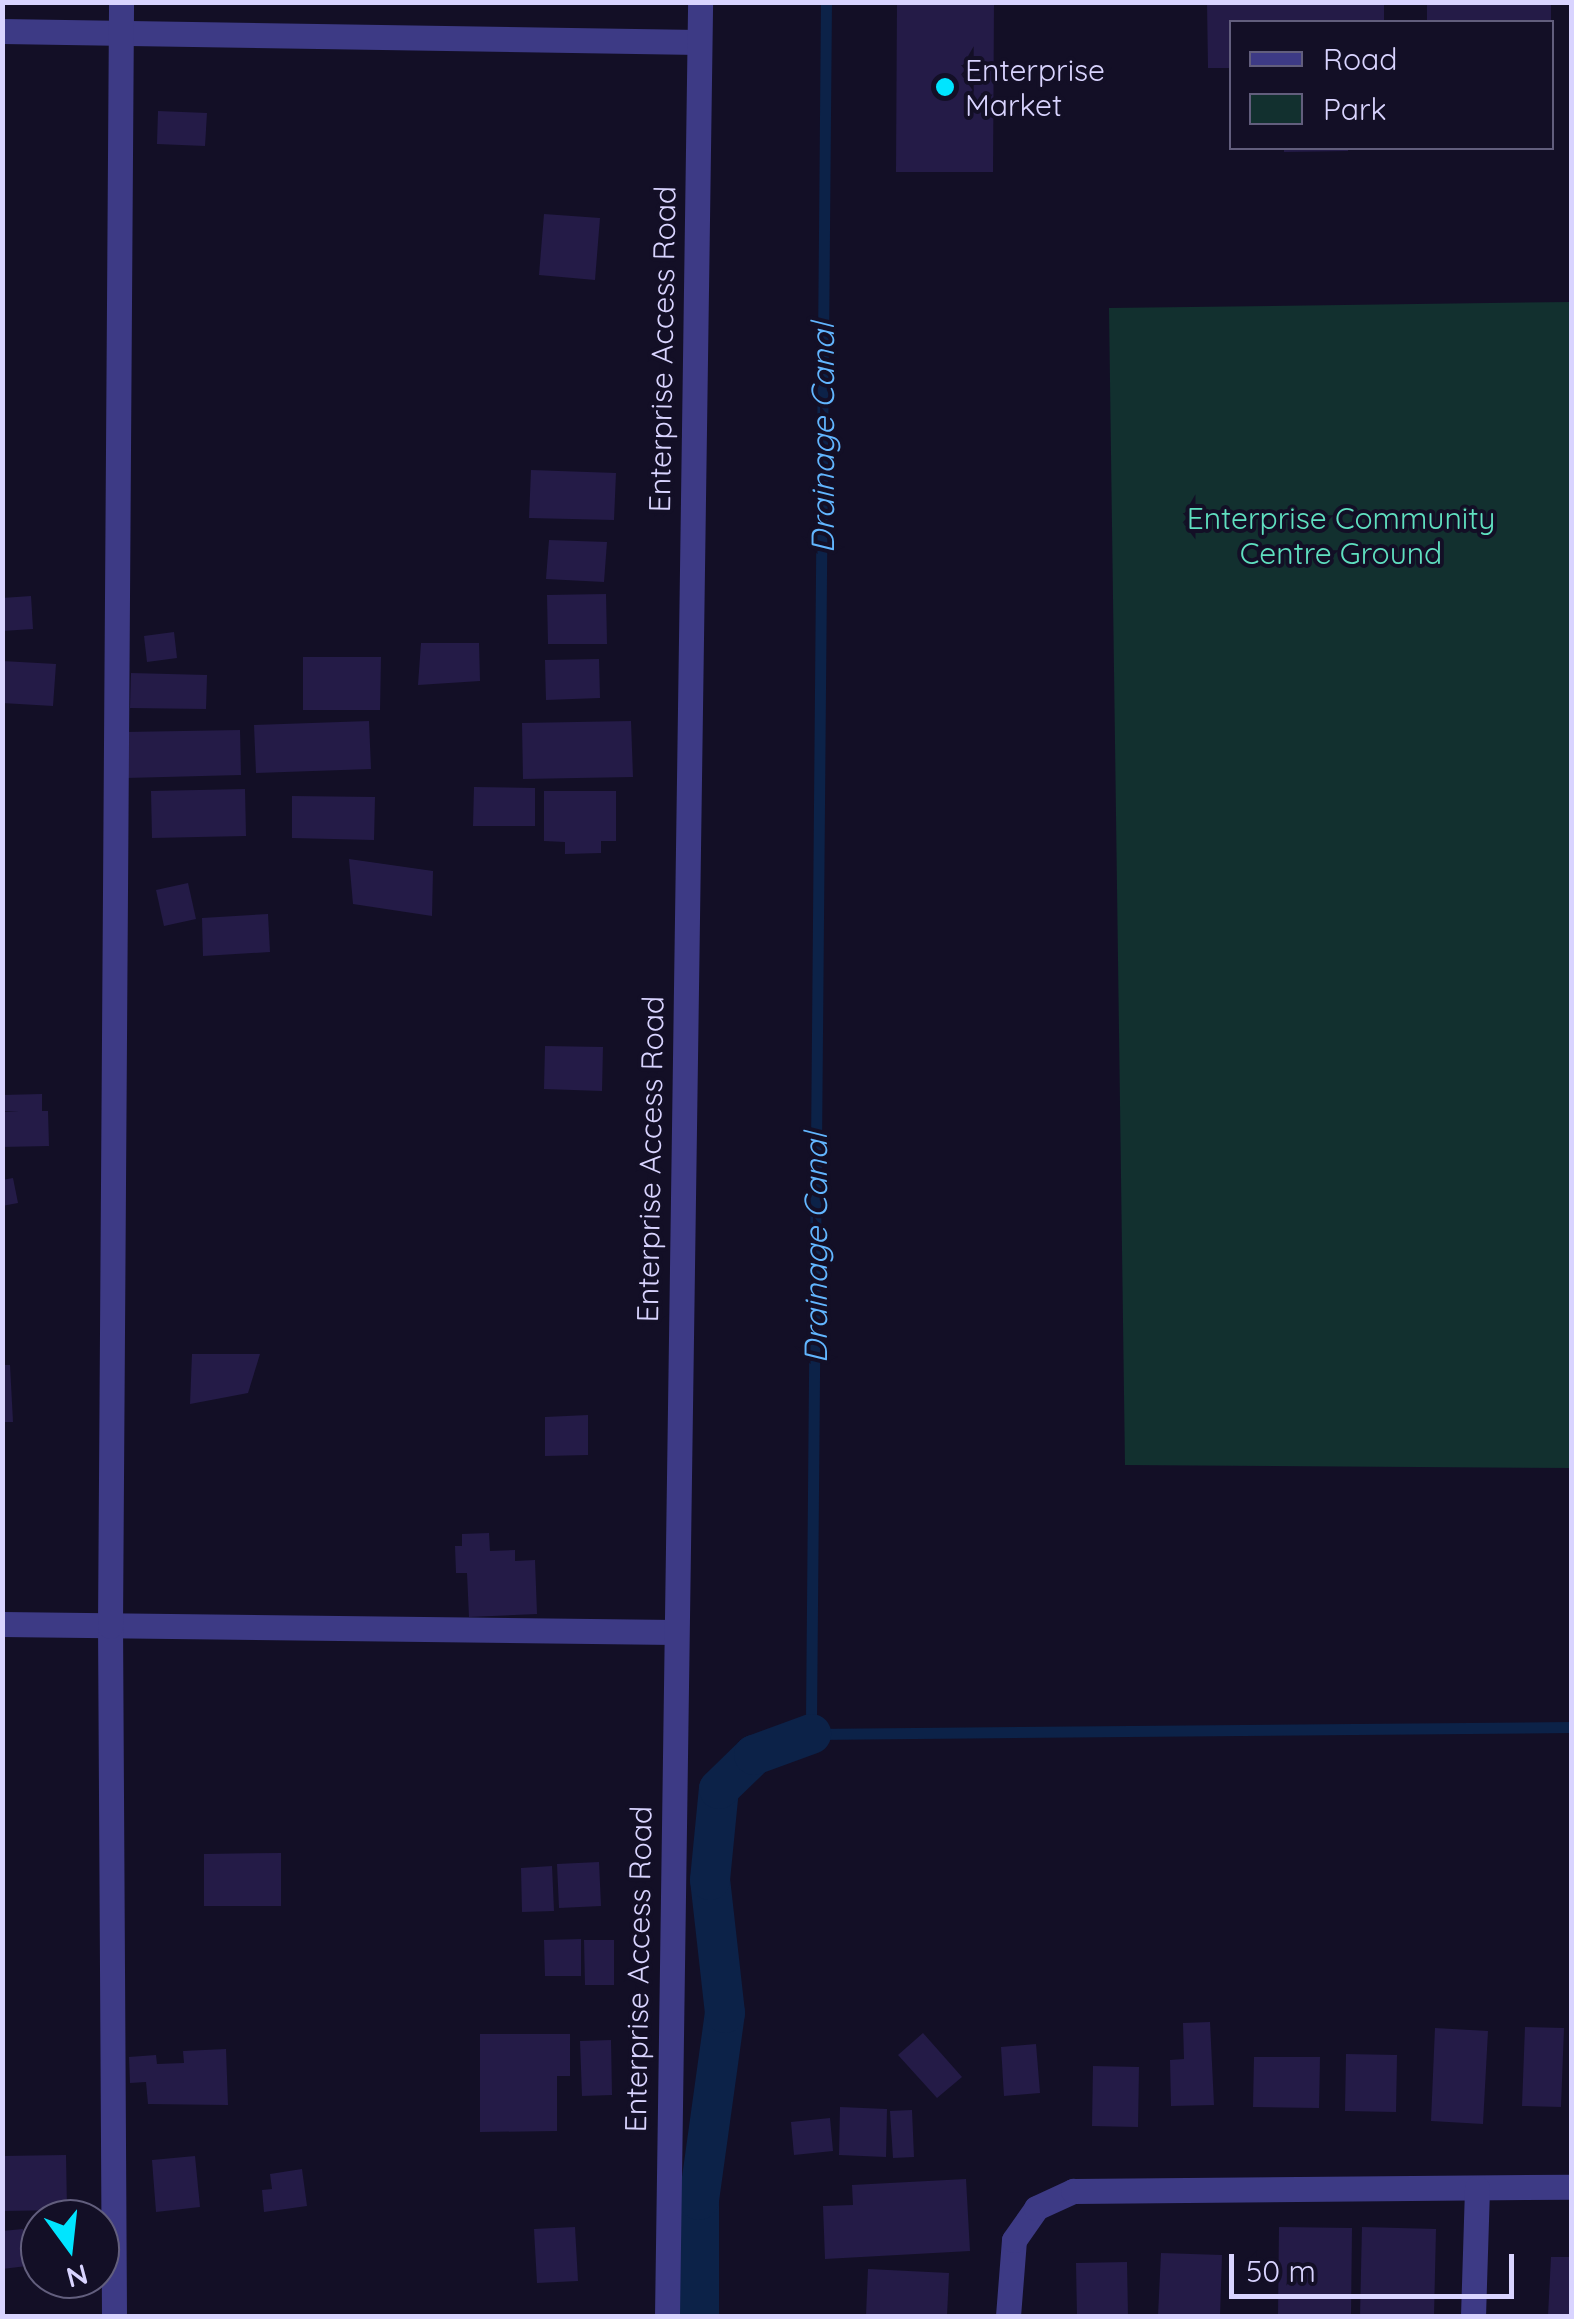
<!DOCTYPE html>
<style>
body{margin:0}
#map{position:relative;width:1574px;height:2319px;overflow:hidden;background:#130f26;font-family:Quicksand,sans-serif}
div>[style]{position:absolute}
.green>*{inset:0;background:#12302f}
.stream>*{height:11px;margin:-5.5px;padding:0 5.5px;transform-origin:5.5px;border-radius:5.5px;background:#0c2248}
.canal>*{height:40px;margin:-20px;padding:0 20px;transform-origin:20px;border-radius:20px;background:#0c2248}
.building>*{inset:0;background:#241b47}
.minor>*{height:25px;margin:-12.5px;padding:0 12.5px;transform-origin:12.5px;border-radius:12.5px;background:#3d3a85}
.dots>*{width:28px;height:28px;translate:-50% -50%;box-sizing:border-box;border:5px solid #130f26;border-radius:50%}
span{translate:-50% -50%;white-space:nowrap;text-align:center;line-height:1.15;-webkit-text-stroke:8px #130f26;paint-order:stroke}
.poi-label{font-size:30px;color:#d9d4ff}
.left{translate:0 -50%;text-align:left}
.street-label{font-size:30px;color:#d9d4ff}
.park-label{font-size:30px;color:#5fe0c0}
.water-label{font-size:32px;color:#62b6ff;font-style:italic}
.frame{position:absolute;inset:0;border:5px solid #d9d4ff;pointer-events:none}
.legend{position:absolute;left:1229px;top:20px;width:325px;height:130px;box-sizing:border-box;background:#130f26;border:2px solid #625e7d;margin:0;padding:12px 18px;list-style:none;font-size:30px;color:#d9d4ff}
.legend li{display:flex;align-items:center;gap:20px;height:50px}
.legend b{width:50px;border:2px solid #625e7d}
.north{position:absolute;left:20px;top:2199px;width:100px;height:100px;box-sizing:border-box;background:#130f26;border:2px solid #625e7d;border-radius:50%;rotate:165deg;font-size:28px;font-weight:700;line-height:40px;text-align:center;color:#d9d4ff}
.north::after{content:'';display:block;margin:auto;width:35px;height:45px;background:#00e5ff;clip-path:polygon(50% 0,100% 100%,50% 72%,0 100%)}
.scale{position:absolute;left:1229px;top:2254px;width:285px;height:45px;box-sizing:border-box;border:5px solid #d9d4ff;border-top:0;padding-left:12px;font-size:30px;line-height:35px;white-space:nowrap;color:#d9d4ff;-webkit-text-stroke:8px #130f26;paint-order:stroke}
</style>
<div id="map">
<div class="green">
<div style="clip-path:polygon(1571px 302px,1571px 1468px,1125px 1465px,1109px 308px)"></div>
</div>
<div class="stream">
<div style="left:826px;top:2px;width:1732px;rotate:90.5deg"></div>
<div style="left:811px;top:1734px;width:761px;rotate:-0.53deg"></div>
</div>
<div class="canal">
<div style="left:699px;top:2316px;width:116px;rotate:-90deg"></div>
<div style="left:699px;top:2200px;width:189px;rotate:-82.1deg"></div>
<div style="left:725px;top:2013px;width:134px;rotate:-96.4deg"></div>
<div style="left:710px;top:1880px;width:91px;rotate:-84.4deg"></div>
<div style="left:719px;top:1789px;width:49px;rotate:-44.2deg"></div>
<div style="left:754px;top:1755px;width:61px;rotate:-20.2deg"></div>
</div>
<div class="building">
<div style="clip-path:polygon(897px 2px,994px 2px,993px 172px,896px 172px)"></div>
<div style="clip-path:polygon(1207px 2px,1384px 2px,1384px 22px,1232px 22px,1232px 68px,1208px 68px)"></div>
<div style="clip-path:polygon(1427px 2px,1551px 2px,1551px 22px,1427px 22px)"></div>
<div style="clip-path:polygon(158px 111px,207px 113px,205px 146px,157px 144px)"></div>
<div style="clip-path:polygon(1284px 148px,1348px 148px,1348px 151px,1284px 152px)"></div>
<div style="clip-path:polygon(544px 214px,600px 218px,595px 280px,539px 275px)"></div>
<div style="clip-path:polygon(531px 470px,616px 473px,614px 520px,529px 518px)"></div>
<div style="clip-path:polygon(549px 540px,607px 542px,604px 582px,546px 579px)"></div>
<div style="clip-path:polygon(606px 594px,607px 644px,548px 644px,547px 595px)"></div>
<div style="clip-path:polygon(31px 596px,33px 629px,2px 631px,2px 598px)"></div>
<div style="clip-path:polygon(174px 632px,177px 658px,147px 662px,144px 636px)"></div>
<div style="clip-path:polygon(421px 643px,479px 643px,480px 681px,418px 685px)"></div>
<div style="clip-path:polygon(303px 657px,381px 657px,380px 710px,303px 710px)"></div>
<div style="clip-path:polygon(599px 659px,600px 698px,546px 700px,545px 660px)"></div>
<div style="clip-path:polygon(2px 661px,56px 664px,53px 706px,2px 703px)"></div>
<div style="clip-path:polygon(131px 673px,207px 675px,206px 709px,130px 708px)"></div>
<div style="clip-path:polygon(369px 721px,371px 769px,256px 773px,254px 725px)"></div>
<div style="clip-path:polygon(631px 721px,633px 777px,523px 779px,522px 723px)"></div>
<div style="clip-path:polygon(240px 730px,241px 775px,126px 778px,125px 732px)"></div>
<div style="clip-path:polygon(474px 787px,535px 788px,535px 826px,473px 826px)"></div>
<div style="clip-path:polygon(245px 789px,246px 836px,152px 838px,151px 791px)"></div>
<div style="clip-path:polygon(544px 791px,616px 791px,616px 841px,601px 841px,601px 853px,565px 854px,565px 842px,544px 841px)"></div>
<div style="clip-path:polygon(292px 796px,375px 797px,374px 840px,292px 838px)"></div>
<div style="clip-path:polygon(349px 859px,433px 871px,432px 916px,353px 904px)"></div>
<div style="clip-path:polygon(188px 883px,196px 919px,164px 926px,156px 890px)"></div>
<div style="clip-path:polygon(268px 914px,270px 952px,203px 956px,202px 918px)"></div>
<div style="clip-path:polygon(545px 1046px,603px 1047px,602px 1091px,544px 1089px)"></div>
<div style="clip-path:polygon(42px 1094px,42px 1111px,48px 1111px,49px 1146px,2px 1147px,2px 1112px,19px 1112px,2px 1111px,2px 1095px)"></div>
<div style="clip-path:polygon(13px 1178px,18px 1203px,2px 1206px,2px 1180px)"></div>
<div style="clip-path:polygon(192px 1354px,260px 1354px,248px 1393px,190px 1404px)"></div>
<div style="clip-path:polygon(2px 1365px,10px 1365px,13px 1422px,2px 1422px)"></div>
<div style="clip-path:polygon(588px 1415px,588px 1455px,545px 1456px,545px 1417px)"></div>
<div style="clip-path:polygon(489px 1533px,490px 1551px,515px 1550px,515px 1561px,535px 1560px,537px 1614px,469px 1617px,467px 1573px,456px 1573px,455px 1546px,462px 1546px,462px 1534px)"></div>
<div style="clip-path:polygon(281px 1853px,281px 1906px,204px 1906px,204px 1854px)"></div>
<div style="clip-path:polygon(599px 1862px,601px 1906px,559px 1908px,557px 1864px)"></div>
<div style="clip-path:polygon(552px 1866px,554px 1911px,522px 1912px,521px 1868px)"></div>
<div style="clip-path:polygon(581px 1939px,581px 1976px,545px 1976px,544px 1940px)"></div>
<div style="clip-path:polygon(584px 1940px,614px 1940px,614px 1985px,585px 1985px)"></div>
<div style="clip-path:polygon(1210px 2022px,1214px 2105px,1171px 2106px,1170px 2060px,1184px 2059px,1183px 2023px)"></div>
<div style="clip-path:polygon(1525px 2027px,1564px 2028px,1561px 2107px,1522px 2106px)"></div>
<div style="clip-path:polygon(1435px 2028px,1488px 2031px,1483px 2124px,1431px 2121px)"></div>
<div style="clip-path:polygon(923px 2033px,962px 2077px,937px 2098px,898px 2055px)"></div>
<div style="clip-path:polygon(480px 2034px,570px 2034px,570px 2076px,557px 2076px,557px 2131px,480px 2132px)"></div>
<div style="clip-path:polygon(611px 2040px,612px 2095px,582px 2096px,580px 2041px)"></div>
<div style="clip-path:polygon(1036px 2044px,1040px 2093px,1004px 2096px,1001px 2047px)"></div>
<div style="clip-path:polygon(226px 2049px,228px 2105px,148px 2104px,146px 2082px,130px 2083px,129px 2057px,156px 2055px,157px 2064px,184px 2063px,183px 2051px)"></div>
<div style="clip-path:polygon(1346px 2054px,1397px 2055px,1396px 2112px,1345px 2111px)"></div>
<div style="clip-path:polygon(1254px 2057px,1320px 2057px,1319px 2108px,1253px 2107px)"></div>
<div style="clip-path:polygon(1093px 2066px,1139px 2067px,1138px 2127px,1092px 2126px)"></div>
<div style="clip-path:polygon(840px 2107px,887px 2109px,886px 2157px,839px 2155px)"></div>
<div style="clip-path:polygon(912px 2110px,914px 2157px,893px 2158px,890px 2111px)"></div>
<div style="clip-path:polygon(830px 2118px,833px 2151px,794px 2155px,791px 2122px)"></div>
<div style="clip-path:polygon(66px 2155px,67px 2210px,2px 2211px,2px 2156px)"></div>
<div style="clip-path:polygon(195px 2156px,200px 2207px,156px 2212px,152px 2160px)"></div>
<div style="clip-path:polygon(302px 2169px,307px 2206px,264px 2212px,262px 2190px,272px 2189px,270px 2174px)"></div>
<div style="clip-path:polygon(966px 2179px,970px 2251px,825px 2259px,823px 2206px,853px 2205px,852px 2185px)"></div>
<div style="clip-path:polygon(575px 2227px,578px 2281px,537px 2283px,534px 2229px)"></div>
<div style="clip-path:polygon(1279px 2227px,1352px 2228px,1351px 2316px,1278px 2316px)"></div>
<div style="clip-path:polygon(1362px 2227px,1436px 2229px,1434px 2316px,1360px 2316px)"></div>
<div style="clip-path:polygon(23px 2229px,27px 2266px,2px 2269px,2px 2231px)"></div>
<div style="clip-path:polygon(1161px 2253px,1222px 2255px,1220px 2316px,1158px 2316px)"></div>
<div style="clip-path:polygon(1551px 2257px,1572px 2257px,1572px 2316px,1548px 2316px)"></div>
<div style="clip-path:polygon(1127px 2262px,1128px 2316px,1077px 2316px,1076px 2263px)"></div>
<div style="clip-path:polygon(868px 2269px,949px 2273px,947px 2316px,866px 2316px)"></div>
</div>
<div class="minor">
<div style="left:2px;top:31px;width:697px;rotate:0.9deg"></div>
<div style="left:2px;top:1624px;width:673px;rotate:0.68deg"></div>
<div style="left:114px;top:2316px;width:690px;rotate:-90.33deg"></div>
<div style="left:110px;top:1626px;width:1624px;rotate:-89.61deg"></div>
<div style="left:667px;top:2316px;width:2314px;rotate:-89.18deg"></div>
<div style="left:1008px;top:2316px;width:76px;rotate:-85.5deg"></div>
<div style="left:1014px;top:2240px;width:39px;rotate:-55deg"></div>
<div style="left:1036px;top:2208px;width:41px;rotate:-24.7deg"></div>
<div style="left:1073px;top:2191px;width:499px;rotate:-0.5deg"></div>
<div style="left:1473px;top:2316px;width:128px;rotate:-88.2deg"></div>
</div>
<div class="dots">
<div style="left:945px;top:87px;background:#00e5ff"></div>
</div>
<div class="poi-label">
<span class="left" style="left:965px;top:87px">Enterprise<br>Market</span>
</div>
<div class="street-label">
<span style="left:662px;top:349px;rotate:-89deg">Enterprise Access Road</span>
<span style="left:650px;top:1159px;rotate:-89deg">Enterprise Access Road</span>
<span style="left:638px;top:1969px;rotate:-89deg">Enterprise Access Road</span>
</div>
<div class="park-label">
<span style="left:1341px;top:535px">Enterprise Community<br>Centre Ground</span>
</div>
<div class="water-label">
<span style="left:822px;top:438px;rotate:-90deg">Drainage Canal</span>
<span style="left:815px;top:1248px;rotate:-90deg">Drainage Canal</span>
</div>
<div class="frame"></div>
<ul class="legend">
<li><b style="height:12px;background:#3d3a85"></b>Road</li>
<li><b style="height:28px;background:#12302f"></b>Park</li>
</ul>
<div class="north">N</div>
<div class="scale">50 m</div>
</div>
